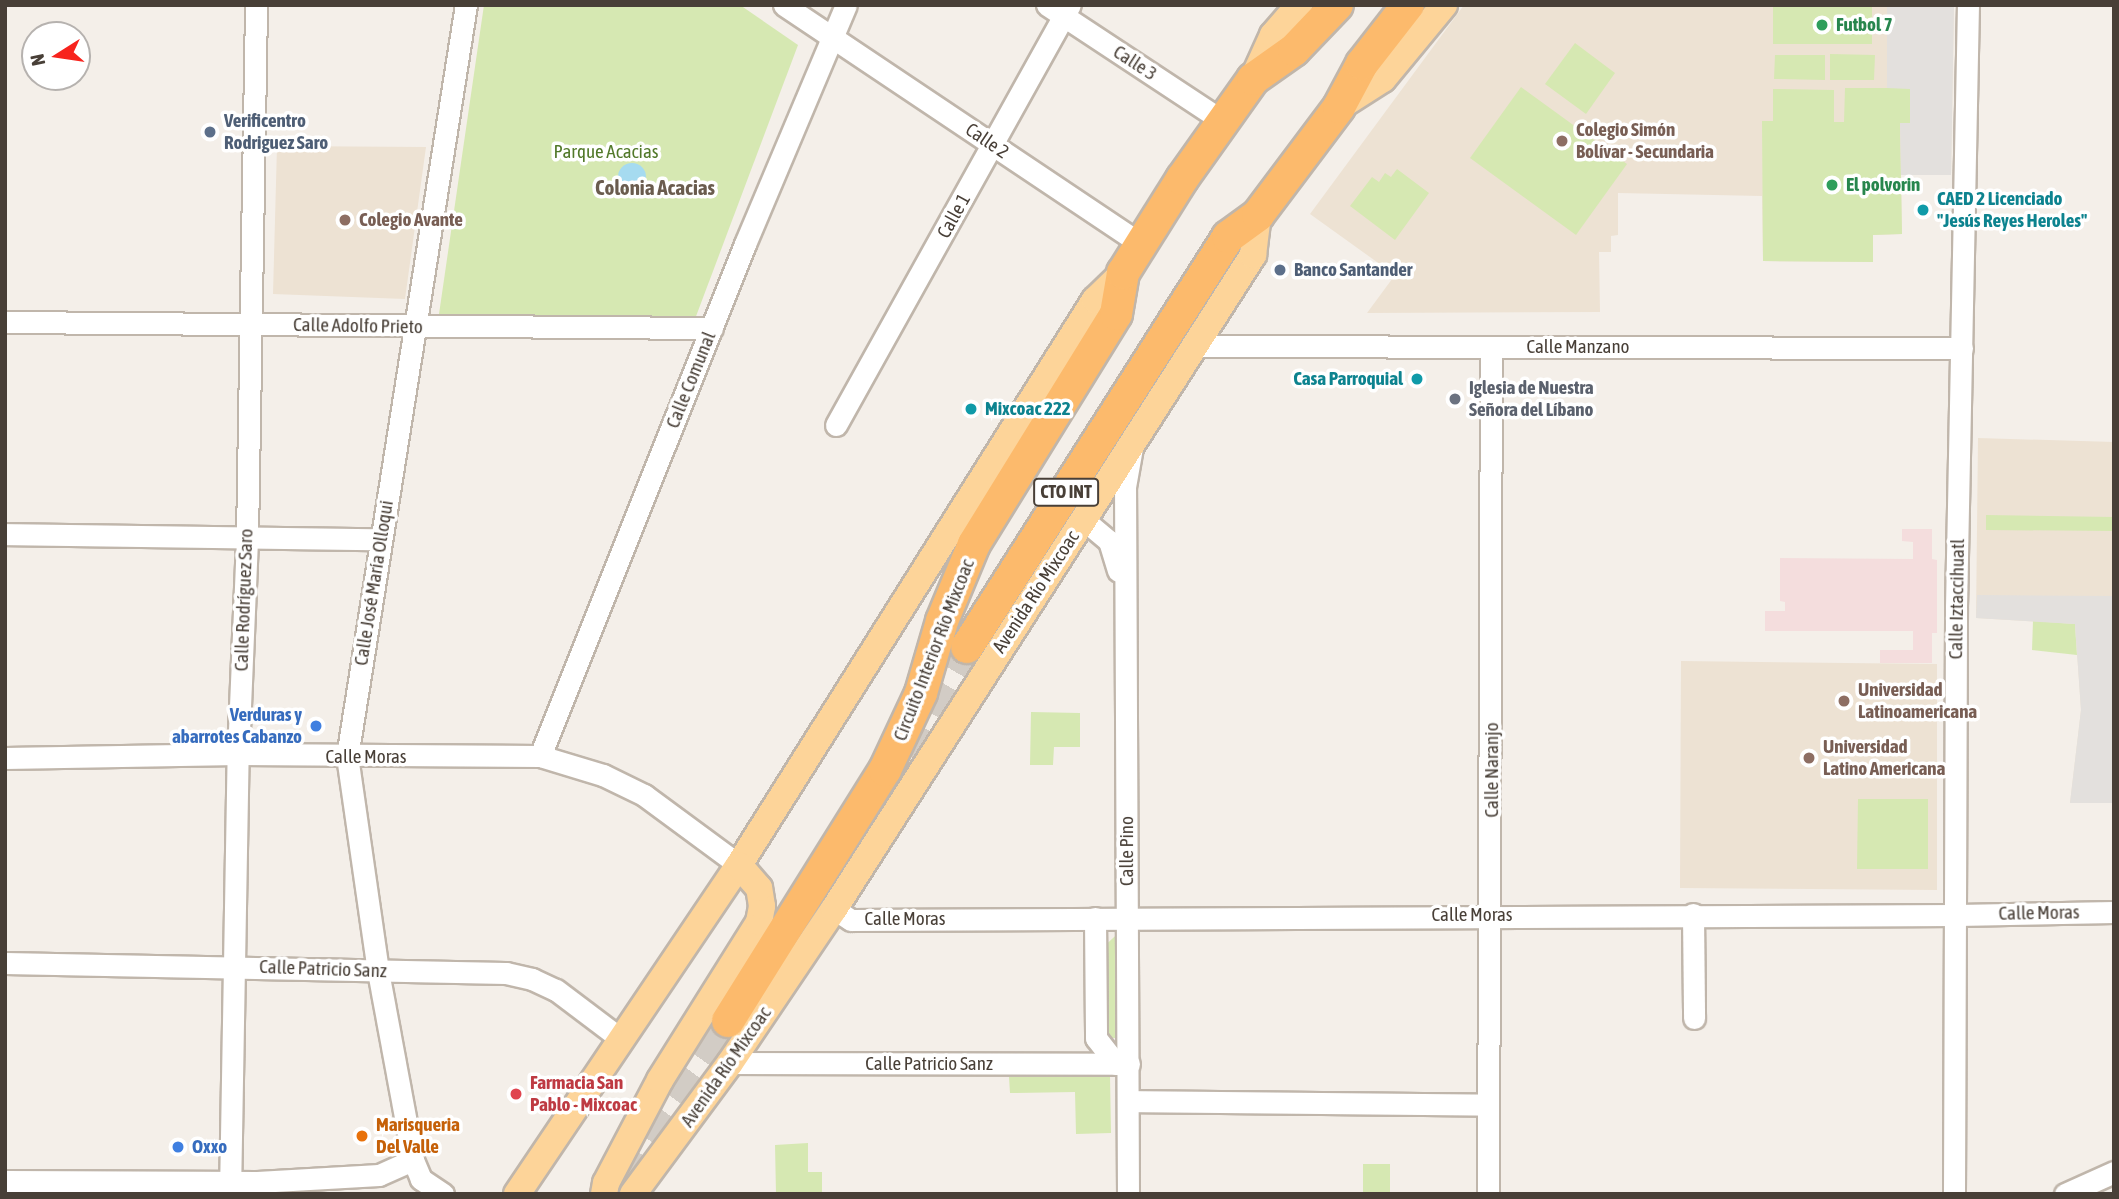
<!DOCTYPE html>
<meta charset="utf-8">
<style>
body{margin:0}
#map{position:relative;width:2119px;height:1199px;overflow:hidden;background:#f4efe9;font-family:"Asap Condensed",sans-serif}
div>[style]{position:absolute}
.education>*{inset:0;background:#ede2d3}
.medical>*{inset:0;background:#f4dddd}
.green>*{inset:0;background:#d6e8b2}
.parking>*{inset:0;background:#e3e0dd}
.water>*{inset:0;background:#a6dbf0}
.round{border-radius:50%}
.highway-tunnel>*{height:32px;margin-top:-16px;transform-origin:0;background:repeating-linear-gradient(90deg,#d2ccc5 0 32px,transparent 0 48px)}
.roads{filter:drop-shadow(2px 0 #c0b6ab) drop-shadow(-2px 0 #c0b6ab) drop-shadow(0 2px #c0b6ab) drop-shadow(0 -2px #c0b6ab)}
.minor>*{height:21px;margin:-10.5px;padding:0 10.5px;transform-origin:10.5px;border-radius:10.5px;background:#fff}
.major>*{height:26px;margin:-13px;padding:0 13px;transform-origin:13px;border-radius:13px;background:#fdd499}
.highway>*{height:32px;margin:-16px;padding:0 16px;transform-origin:16px;border-radius:16px;background:#fcba6c}
.dots>*{width:19px;height:19px;translate:-50% -50%;box-sizing:border-box;border:4px solid #fff;border-radius:50%}
span{translate:-50% -50%;white-space:nowrap;text-align:center;line-height:1.15;-webkit-text-stroke:7px #fff;paint-order:stroke}
.shield-label span{padding:2px 5px;background:#fff;border:2px solid;border-radius:5px;-webkit-text-stroke-width:0}
.shield-label{font-size:18px;color:#483f37;font-weight:700}
.leisure-label{font-size:19px;color:#27864d;font-weight:700}
.left{translate:0 -50%;text-align:left}
.street-label{font-size:19px;color:#483f37}
.service-label{font-size:19px;color:#4e5e75;font-weight:700}
.education-label{font-size:19px;color:#785e54;font-weight:700}
.park-label{font-size:19px;color:#52792a}
.culture-label{font-size:19px;color:#0d838f;font-weight:700}
.right{translate:-100% -50%;text-align:right}
.worship-label{font-size:19px;color:#5b616d;font-weight:700}
.shop-label{font-size:19px;color:#366cbe;font-weight:700}
.health-label{font-size:19px;color:#be3a42;font-weight:700}
.food-label{font-size:19px;color:#c56008;font-weight:700}
.neighbourhood-label{font-size:21px;color:#6a5c4e;font-weight:700}
.frame{position:absolute;inset:0;border:7px solid #483f37;pointer-events:none}
.north{position:absolute;left:21px;top:21px;width:70px;height:70px;box-sizing:border-box;background:#fff;border:2px solid #b6b2af;border-radius:50%;rotate:258deg;font-size:19px;font-weight:700;line-height:28px;text-align:center;color:#483f37}
.north::after{content:'';display:block;margin:auto;width:24px;height:32px;background:#f7231d;clip-path:polygon(50% 0,100% 100%,50% 72%,0 100%)}
</style>
<div id="map">
<div class="education">
<div style="clip-path:polygon(1464px 5px,1954px 5px,1951px 175px,1901px 175px,1902px 234px,1873px 235px,1873px 262px,1763px 261px,1762px 196px,1618px 193px,1618px 235px,1611px 236px,1611px 252px,1599px 252px,1600px 312px,1367px 313px,1395px 275px,1310px 214px)"></div>
<div style="clip-path:polygon(277px 146px,426px 147px,405px 299px,273px 294px)"></div>
<div style="clip-path:polygon(1978px 438px,2114px 442px,2114px 803px,2070px 803px,2081px 710px,2075px 624px,1976px 618px)"></div>
<div style="clip-path:polygon(1681px 661px,1937px 664px,1937px 890px,1680px 888px)"></div>
</div>
<div class="medical">
<div style="clip-path:polygon(1902px 529px,1932px 529px,1932px 559px,1937px 560px,1937px 633px,1932px 633px,1932px 663px,1880px 663px,1880px 650px,1913px 650px,1913px 631px,1765px 631px,1765px 611px,1785px 611px,1785px 602px,1780px 601px,1780px 558px,1913px 559px,1913px 542px,1902px 541px)"></div>
</div>
<div class="green">
<div style="clip-path:polygon(484px 5px,740px 5px,798px 45px,695px 319px,439px 314px)"></div>
<div style="clip-path:polygon(1773px 5px,1872px 5px,1872px 44px,1773px 44px)"></div>
<div style="clip-path:polygon(1575px 43px,1615px 73px,1586px 114px,1545px 84px)"></div>
<div style="clip-path:polygon(1830px 54px,1875px 55px,1874px 80px,1830px 80px)"></div>
<div style="clip-path:polygon(1775px 55px,1825px 55px,1825px 80px,1774px 79px)"></div>
<div style="clip-path:polygon(1521px 87px,1627px 164px,1576px 235px,1470px 158px)"></div>
<div style="clip-path:polygon(1845px 88px,1910px 88px,1910px 123px,1900px 124px,1902px 234px,1873px 235px,1873px 262px,1763px 261px,1762px 121px,1773px 121px,1773px 89px,1834px 90px,1834px 122px,1844px 122px)"></div>
<div style="clip-path:polygon(1397px 169px,1429px 193px,1395px 240px,1350px 206px,1372px 177px,1379px 182px,1385px 173px,1391px 177px)"></div>
<div style="clip-path:polygon(1986px 515px,2114px 517px,2114px 531px,1986px 530px)"></div>
<div style="clip-path:polygon(2033px 621px,2075px 624px,2077px 655px,2032px 650px)"></div>
<div style="clip-path:polygon(1031px 712px,1080px 713px,1080px 747px,1054px 747px,1053px 765px,1030px 765px)"></div>
<div style="clip-path:polygon(1858px 799px,1928px 799px,1928px 869px,1857px 869px)"></div>
<div style="clip-path:polygon(1125px 927px,1125px 1038px,1100px 1038px,1100px 950px)"></div>
<div style="clip-path:polygon(1110px 1076px,1111px 1133px,1076px 1134px,1075px 1092px,1010px 1093px,1009px 1077px)"></div>
<div style="clip-path:polygon(808px 1143px,808px 1172px,822px 1172px,822px 1194px,776px 1194px,775px 1145px)"></div>
<div style="clip-path:polygon(1363px 1164px,1390px 1164px,1390px 1194px,1363px 1194px)"></div>
</div>
<div class="parking">
<div style="clip-path:polygon(1887px 5px,1954px 5px,1951px 175px,1901px 175px,1900px 123px,1910px 123px,1910px 89px,1887px 88px)"></div>
<div style="clip-path:polygon(1977px 595px,2114px 596px,2114px 803px,2070px 803px,2081px 710px,2075px 624px,1976px 618px)"></div>
</div>
<div class="water">
<div class="round" style="left:618px;top:163px;width:28px;height:28px"></div>
</div>
<div class="highway-tunnel">
<div style="left:904px;top:753px;width:123px;rotate:-59.3deg"></div>
<div style="left:617px;top:1176px;width:218px;rotate:-54.1deg"></div>
</div>
<div class="roads">
<div class="minor">
<div style="left:784px;top:5px;width:430px;rotate:33.8deg"></div>
<div style="left:1047px;top:5px;width:211px;rotate:33.4deg"></div>
<div style="left:5px;top:322px;width:707px;rotate:0.49deg"></div>
<div style="left:1194px;top:346px;width:768px;rotate:0.15deg"></div>
<div style="left:836px;top:425px;width:481px;rotate:-60.9deg"></div>
<div style="left:1080px;top:523px;width:11px;rotate:15deg"></div>
<div style="left:1091px;top:526px;width:23px;rotate:40deg"></div>
<div style="left:1109px;top:541px;width:31px;rotate:73deg"></div>
<div style="left:5px;top:534px;width:376px;rotate:0.8deg"></div>
<div style="left:540px;top:756px;width:552px;rotate:-68.18deg"></div>
<div style="left:745px;top:244px;width:259px;rotate:-67.1deg"></div>
<div style="left:5px;top:758px;width:233px;rotate:-1deg"></div>
<div style="left:238px;top:754px;width:302px;rotate:0.4deg"></div>
<div style="left:540px;top:756px;width:66px;rotate:16.8deg"></div>
<div style="left:603px;top:775px;width:46px;rotate:26deg"></div>
<div style="left:644px;top:795px;width:118px;rotate:36.4deg"></div>
<div style="left:834px;top:909px;width:20px;rotate:33deg"></div>
<div style="left:851px;top:920px;width:1106px;rotate:-0.26deg"></div>
<div style="left:1957px;top:915px;width:157px;rotate:-1.1deg"></div>
<div style="left:1693px;top:914px;width:104px;rotate:89.4deg"></div>
<div style="left:1095px;top:918px;width:120px;rotate:89.5deg"></div>
<div style="left:1096px;top:1038px;width:33px;rotate:52deg"></div>
<div style="left:5px;top:963px;width:501px;rotate:1.14deg"></div>
<div style="left:506px;top:973px;width:27px;rotate:13deg"></div>
<div style="left:532px;top:979px;width:26px;rotate:25deg"></div>
<div style="left:556px;top:990px;width:81px;rotate:37deg"></div>
<div style="left:730px;top:1063px;width:399px;rotate:0.1deg"></div>
<div style="left:1129px;top:1101px;width:359px;rotate:0.6deg"></div>
<div style="left:5px;top:1181px;width:252px;rotate:0.2deg"></div>
<div style="left:257px;top:1182px;width:122px;rotate:-3.3deg"></div>
<div style="left:379px;top:1175px;width:37px;rotate:-24deg"></div>
<div style="left:230px;top:1194px;width:440px;rotate:-89deg"></div>
<div style="left:238px;top:754px;width:216px;rotate:-87.6deg"></div>
<div style="left:247px;top:538px;width:533px;rotate:-89.03deg"></div>
<div style="left:443px;top:1194px;width:27px;rotate:-146deg"></div>
<div style="left:421px;top:1179px;width:21px;rotate:-113deg"></div>
<div style="left:413px;top:1160px;width:192px;rotate:-100.5deg"></div>
<div style="left:378px;top:971px;width:216px;rotate:-98.2deg"></div>
<div style="left:347px;top:757px;width:761px;rotate:-81.01deg"></div>
<div style="left:1128px;top:1194px;width:707px;rotate:-90.24deg"></div>
<div style="left:1125px;top:487px;width:40px;rotate:-80deg"></div>
<div style="left:1488px;top:1194px;width:847px;rotate:-89.8deg"></div>
<div style="left:1954px;top:1194px;width:587px;rotate:-89.8deg"></div>
<div style="left:1956px;top:607px;width:602px;rotate:-88.86deg"></div>
<div style="left:2065px;top:1194px;width:54px;rotate:-24.2deg"></div>
</div>
<div class="major">
<div style="left:1253px;top:79px;width:48px;rotate:-65.6deg"></div>
<div style="left:1273px;top:35px;width:40px;rotate:-49deg"></div>
<div style="left:1339px;top:107px;width:52px;rotate:-32.5deg"></div>
<div style="left:1383px;top:79px;width:96px;rotate:-50.5deg"></div>
<div style="left:517px;top:1194px;width:397px;rotate:-56deg"></div>
<div style="left:739px;top:865px;width:668px;rotate:-57.79deg"></div>
<div style="left:1095px;top:300px;width:39px;rotate:-44deg"></div>
<div style="left:604px;top:1194px;width:11px;rotate:-80deg"></div>
<div style="left:606px;top:1183px;width:116px;rotate:-62.3deg"></div>
<div style="left:660px;top:1080px;width:186px;rotate:-57.9deg"></div>
<div style="left:759px;top:922px;width:16px;rotate:-79deg"></div>
<div style="left:762px;top:906px;width:18px;rotate:-99deg"></div>
<div style="left:759px;top:888px;width:30px;rotate:-131deg"></div>
<div style="left:633px;top:1194px;width:163px;rotate:-53.5deg"></div>
<div style="left:730px;top:1063px;width:186px;rotate:-56deg"></div>
<div style="left:834px;top:909px;width:777px;rotate:-57.35deg"></div>
<div style="left:1253px;top:255px;width:40px;rotate:-82.9deg"></div>
</div>
<div class="highway">
<div style="left:967px;top:647px;width:486px;rotate:-57.5deg"></div>
<div style="left:1228px;top:237px;width:37px;rotate:-36deg"></div>
<div style="left:1258px;top:215px;width:135px;rotate:-53.1deg"></div>
<div style="left:1339px;top:107px;width:49px;rotate:-61.9deg"></div>
<div style="left:1362px;top:64px;width:75px;rotate:-52.1deg"></div>
<div style="left:728px;top:1021px;width:296px;rotate:-58deg"></div>
<div style="left:885px;top:770px;width:85px;rotate:-64.9deg"></div>
<div style="left:921px;top:693px;width:75px;rotate:-73.7deg"></div>
<div style="left:942px;top:621px;width:83px;rotate:-67.4deg"></div>
<div style="left:974px;top:544px;width:270px;rotate:-58.3deg"></div>
<div style="left:1116px;top:314px;width:42px;rotate:-80.3deg"></div>
<div style="left:1123px;top:273px;width:111px;rotate:-57.9deg"></div>
<div style="left:1182px;top:179px;width:123px;rotate:-54.6deg"></div>
<div style="left:1253px;top:79px;width:50px;rotate:-35.3deg"></div>
<div style="left:1294px;top:50px;width:62px;rotate:-46.3deg"></div>
</div>
</div>
<div class="dots">
<div style="left:1822px;top:25px;background:#2e9e5b"></div>
<div style="left:210px;top:132px;background:#5c6f8a"></div>
<div style="left:1562px;top:141px;background:#8d6e63"></div>
<div style="left:1832px;top:185px;background:#2e9e5b"></div>
<div style="left:1923px;top:210px;background:#0f9aa8"></div>
<div style="left:345px;top:220px;background:#8d6e63"></div>
<div style="left:1280px;top:270px;background:#5c6f8a"></div>
<div style="left:1417px;top:379px;background:#0f9aa8"></div>
<div style="left:1455px;top:399px;background:#6b7280"></div>
<div style="left:971px;top:409px;background:#0f9aa8"></div>
<div style="left:1844px;top:701px;background:#8d6e63"></div>
<div style="left:316px;top:726px;background:#3f7fe0"></div>
<div style="left:1809px;top:758px;background:#8d6e63"></div>
<div style="left:516px;top:1094px;background:#e0444e"></div>
<div style="left:362px;top:1136px;background:#e8710a"></div>
<div style="left:178px;top:1147px;background:#3f7fe0"></div>
</div>
<div class="shield-label">
<span style="left:1066px;top:492px">CTO INT</span>
</div>
<div class="leisure-label">
<span class="left" style="left:1836px;top:25px">Futbol 7</span>
<span class="left" style="left:1846px;top:185px">El polvorin</span>
</div>
<div class="street-label">
<span style="left:1135px;top:63px;rotate:33deg">Calle 3</span>
<span style="left:987px;top:141px;rotate:34deg">Calle 2</span>
<span style="left:954px;top:216px;rotate:-61deg">Calle 1</span>
<span style="left:358px;top:326px;rotate:1deg">Calle Adolfo Prieto</span>
<span style="left:1578px;top:347px">Calle Manzano</span>
<span style="left:691px;top:380px;rotate:-68deg">Calle Comunal</span>
<span style="left:374px;top:583px;rotate:-81deg">Calle José María Olloqui</span>
<span style="left:1036px;top:592px;rotate:-57deg">Avenida Río Mixcoac</span>
<span style="left:1957px;top:599px;rotate:-89deg">Calle Iztaccihuatl</span>
<span style="left:244px;top:600px;rotate:-88deg">Calle Rodríguez Saro</span>
<span style="left:934px;top:650px;rotate:-69deg">Circuito Interior Río Mixcoac</span>
<span style="left:366px;top:757px">Calle Moras</span>
<span style="left:1492px;top:770px;rotate:-90deg">Calle Naranjo</span>
<span style="left:1127px;top:851px;rotate:-90deg">Calle Pino</span>
<span style="left:2039px;top:913px;rotate:-1deg">Calle Moras</span>
<span style="left:1472px;top:915px">Calle Moras</span>
<span style="left:905px;top:919px">Calle Moras</span>
<span style="left:323px;top:969px;rotate:2deg">Calle Patricio Sanz</span>
<span style="left:929px;top:1064px">Calle Patricio Sanz</span>
<span style="left:726px;top:1067px;rotate:-55deg">Avenida Río Mixcoac</span>
</div>
<div class="service-label">
<span class="left" style="left:224px;top:132px">Verificentro<br>Rodriguez Saro</span>
<span class="left" style="left:1294px;top:270px">Banco Santander</span>
</div>
<div class="education-label">
<span class="left" style="left:1576px;top:141px">Colegio Simón<br>Bolívar - Secundaria</span>
<span class="left" style="left:359px;top:220px">Colegio Avante</span>
<span class="left" style="left:1858px;top:701px">Universidad<br>Latinoamericana</span>
<span class="left" style="left:1823px;top:758px">Universidad<br>Latino Americana</span>
</div>
<div class="park-label">
<span style="left:606px;top:152px">Parque Acacias</span>
</div>
<div class="culture-label">
<span class="left" style="left:1937px;top:210px">CAED 2 Licenciado<br>"Jesús Reyes Heroles"</span>
<span class="right" style="left:1403px;top:379px">Casa Parroquial</span>
<span class="left" style="left:985px;top:409px">Mixcoac 222</span>
</div>
<div class="worship-label">
<span class="left" style="left:1469px;top:399px">Iglesia de Nuestra<br>Señora del Líbano</span>
</div>
<div class="shop-label">
<span class="right" style="left:302px;top:726px">Verduras y<br>abarrotes Cabanzo</span>
<span class="left" style="left:192px;top:1147px">Oxxo</span>
</div>
<div class="health-label">
<span class="left" style="left:530px;top:1094px">Farmacia San<br>Pablo - Mixcoac</span>
</div>
<div class="food-label">
<span class="left" style="left:376px;top:1136px">Marisqueria<br>Del Valle</span>
</div>
<div class="neighbourhood-label">
<span style="left:655px;top:187px">Colonia Acacias</span>
</div>
<div class="frame"></div>
<div class="north">N</div>
</div>
